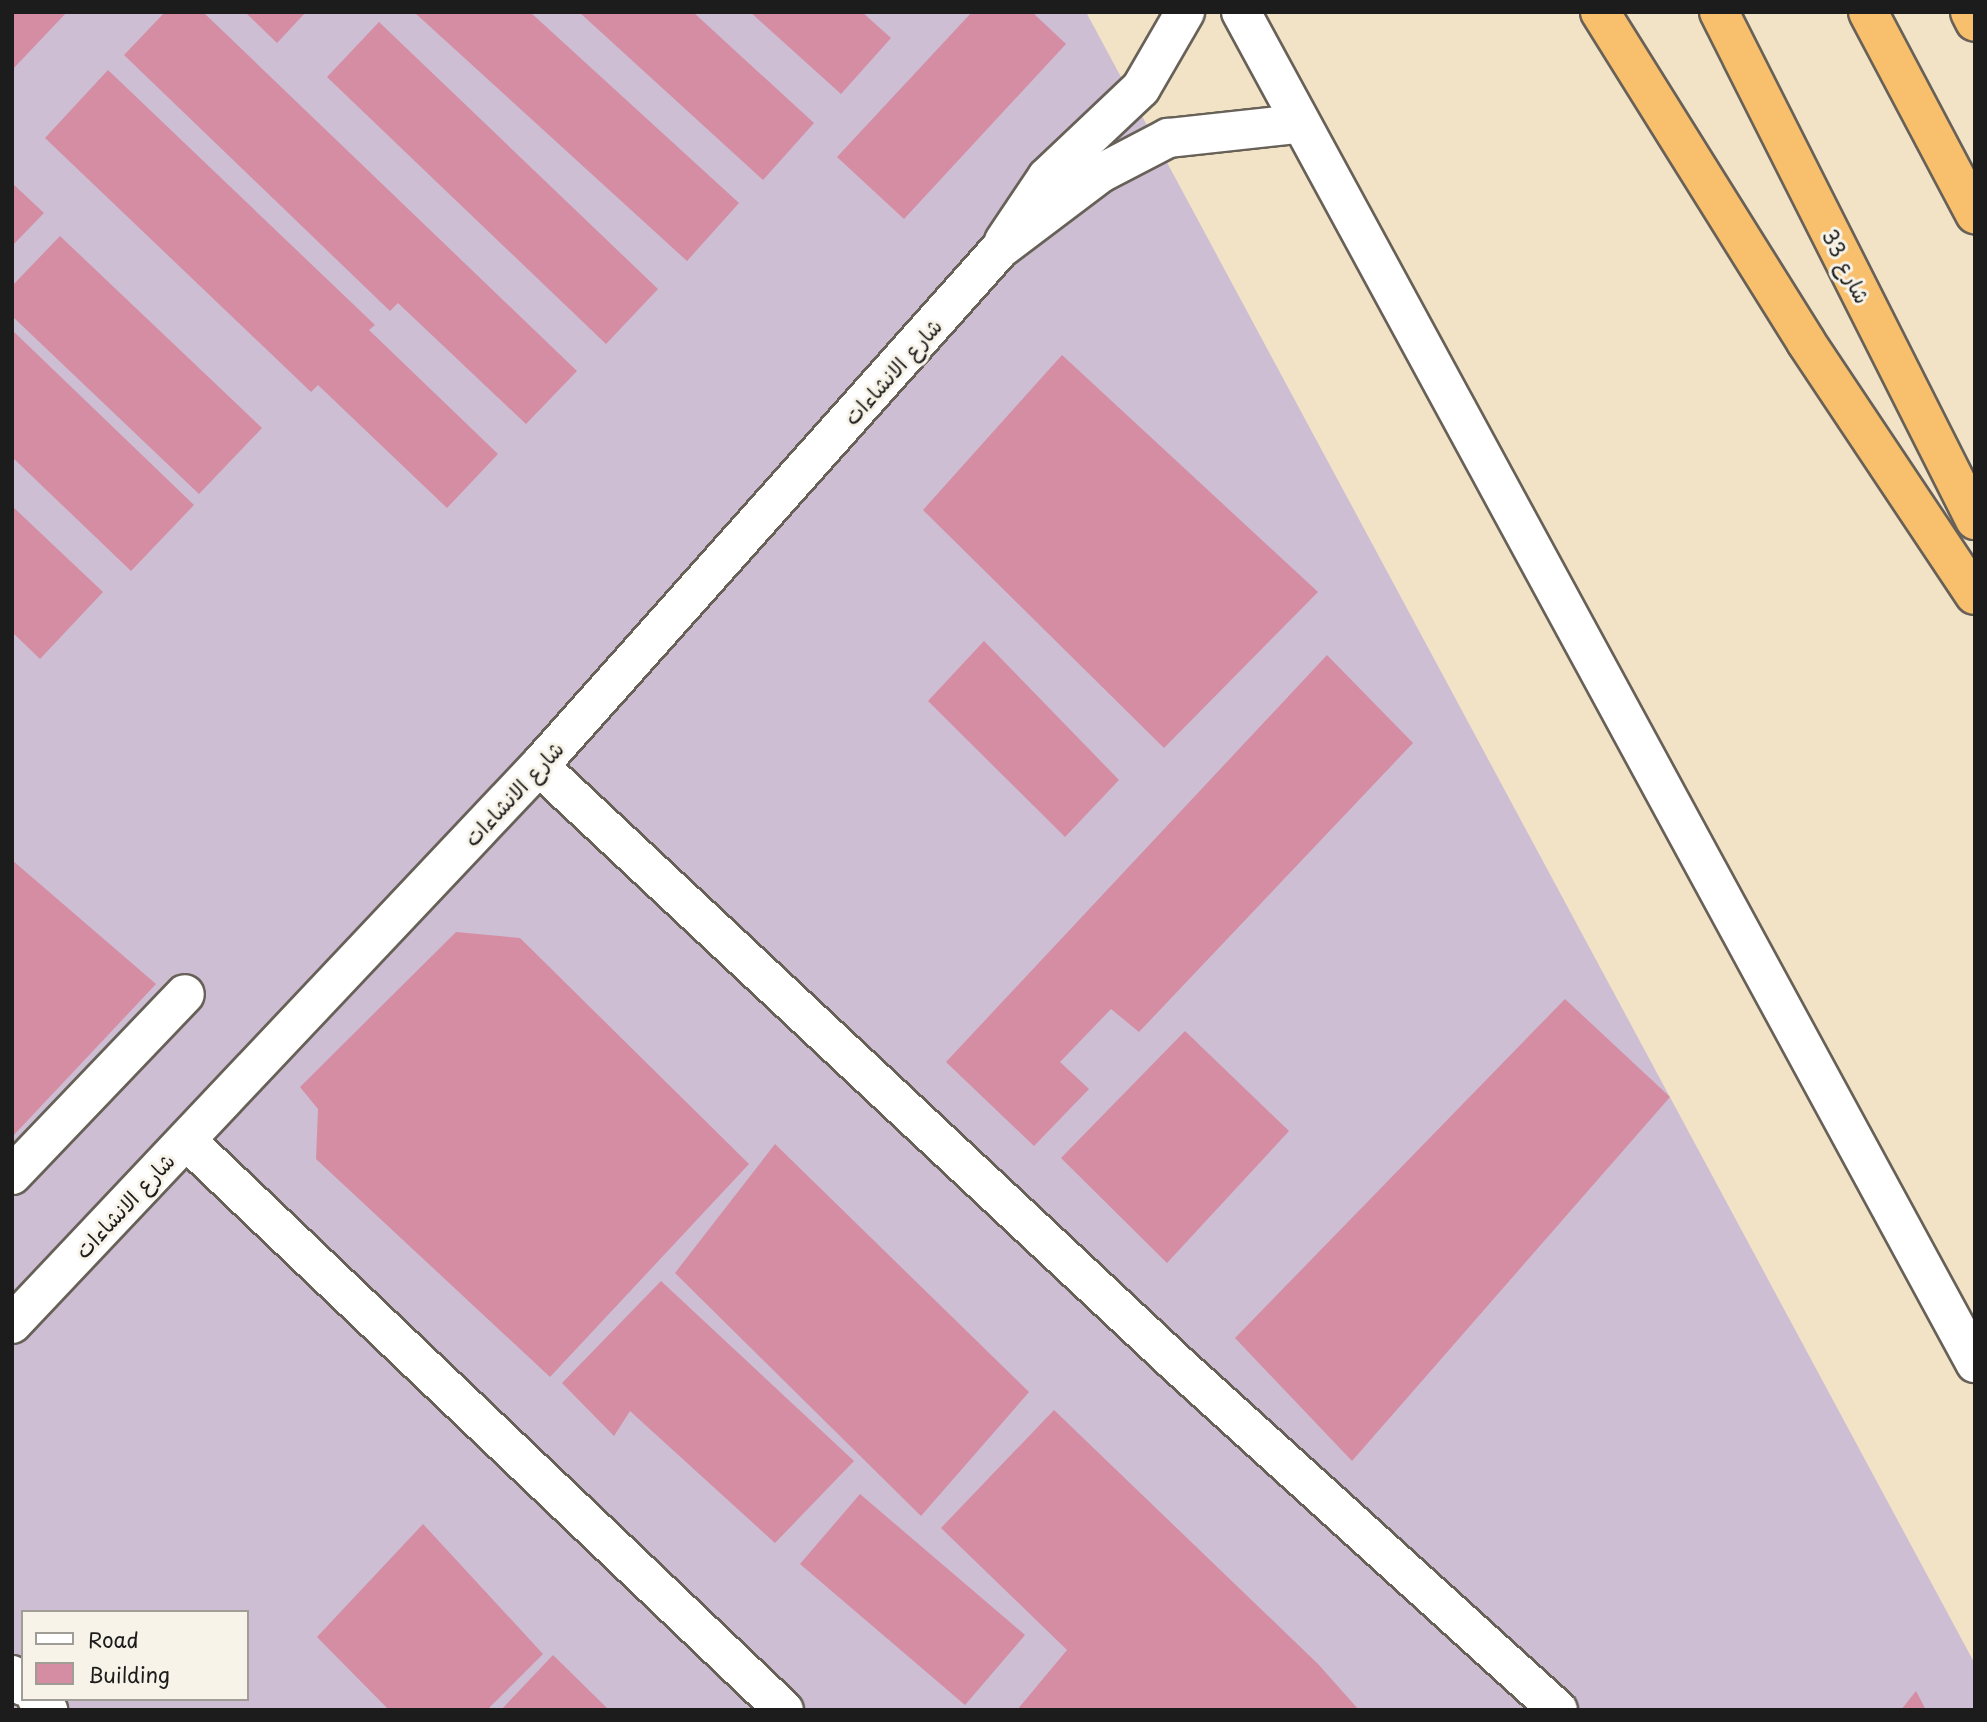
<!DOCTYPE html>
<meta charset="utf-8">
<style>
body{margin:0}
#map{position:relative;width:1987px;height:1722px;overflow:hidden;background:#f2e2c6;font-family:"Playpen Sans","Playpen Sans Arabic",sans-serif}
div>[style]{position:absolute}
.industrial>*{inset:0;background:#cdbed3}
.building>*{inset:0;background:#d48da3}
.roads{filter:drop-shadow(2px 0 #676158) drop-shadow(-2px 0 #676158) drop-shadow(0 2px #676158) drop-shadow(0 -2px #676158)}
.minor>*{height:38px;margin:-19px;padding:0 19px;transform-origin:19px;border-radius:19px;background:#fff}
.highway>*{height:38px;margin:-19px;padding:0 19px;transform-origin:19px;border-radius:19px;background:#f8bf6c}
span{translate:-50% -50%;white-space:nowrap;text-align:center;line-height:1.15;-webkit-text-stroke:6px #f7f3e8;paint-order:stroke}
.street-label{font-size:21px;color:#1c1c1c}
.frame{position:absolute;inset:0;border:14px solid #1c1c1c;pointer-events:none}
.legend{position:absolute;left:21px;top:1610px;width:228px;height:91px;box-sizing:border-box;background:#f7f3e8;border:2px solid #9f9d96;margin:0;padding:9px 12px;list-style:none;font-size:21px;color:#1c1c1c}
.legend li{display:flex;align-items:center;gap:14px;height:35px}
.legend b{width:35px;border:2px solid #9f9d96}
</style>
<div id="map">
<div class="industrial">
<div style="clip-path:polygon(evenodd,12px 12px,1086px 12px,1975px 1664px,1975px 1710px,12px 1710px,12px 12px,23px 1612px,247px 1612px,247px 1699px,23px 1699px,23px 1612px)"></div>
</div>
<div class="building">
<div style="clip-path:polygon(12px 12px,67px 12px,12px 70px)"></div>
<div style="clip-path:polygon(165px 12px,203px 12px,577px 371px,526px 424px,398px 303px,390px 311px,124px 55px)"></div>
<div style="clip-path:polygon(245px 12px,306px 12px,277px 43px)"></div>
<div style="clip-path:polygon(414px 12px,530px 12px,739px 203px,687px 261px)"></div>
<div style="clip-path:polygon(579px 12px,693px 12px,814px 123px,763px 180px)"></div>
<div style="clip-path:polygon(750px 12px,862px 12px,891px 38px,841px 94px)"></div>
<div style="clip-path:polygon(972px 12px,1032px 12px,1066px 44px,904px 219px,837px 157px)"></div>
<div style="clip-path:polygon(379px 22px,658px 289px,606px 344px,327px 77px)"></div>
<div style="clip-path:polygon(108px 70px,375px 325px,369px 330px,498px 454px,447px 508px,318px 385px,311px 392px,45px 138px)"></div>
<div style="clip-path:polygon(12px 183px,44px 213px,12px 246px)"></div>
<div style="clip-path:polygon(60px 236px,262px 428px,199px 494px,12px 316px,12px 286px)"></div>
<div style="clip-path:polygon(12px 330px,194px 505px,131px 571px,12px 457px)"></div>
<div style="clip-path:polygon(1062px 355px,1318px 592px,1164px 748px,923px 510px)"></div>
<div style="clip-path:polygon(12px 506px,103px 592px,40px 659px,12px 632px)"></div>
<div style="clip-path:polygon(984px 641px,1119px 780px,1065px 837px,928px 701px)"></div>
<div style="clip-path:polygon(1327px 655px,1413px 743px,1139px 1032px,1111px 1009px,1060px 1062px,1089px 1089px,1034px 1146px,946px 1062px)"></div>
<div style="clip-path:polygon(12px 860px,156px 984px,12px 1137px)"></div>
<div style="clip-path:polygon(456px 932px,520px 938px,749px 1164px,550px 1377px,316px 1159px,318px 1109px,300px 1087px)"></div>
<div style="clip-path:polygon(1565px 999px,1670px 1097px,1352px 1461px,1235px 1338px)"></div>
<div style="clip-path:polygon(1185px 1031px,1289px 1131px,1167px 1263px,1061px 1158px)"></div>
<div style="clip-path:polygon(775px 1144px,1029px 1392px,921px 1516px,675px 1273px)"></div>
<div style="clip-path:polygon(661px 1281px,854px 1461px,775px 1543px,630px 1411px,614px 1436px,562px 1383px)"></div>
<div style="clip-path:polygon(1054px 1410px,1318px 1664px,1359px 1710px,1017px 1710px,1067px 1650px,941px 1528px)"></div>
<div style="clip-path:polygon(860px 1494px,1025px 1635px,965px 1705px,800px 1564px)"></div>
<div style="clip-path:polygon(423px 1524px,543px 1654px,487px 1710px,389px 1710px,317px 1637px)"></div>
<div style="clip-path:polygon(553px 1655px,609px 1710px,501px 1710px)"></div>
<div style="clip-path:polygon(1916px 1691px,1926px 1710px,1901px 1710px)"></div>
</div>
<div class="roads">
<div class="minor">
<div style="left:1241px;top:12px;width:1538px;rotate:61.48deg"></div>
<div style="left:1004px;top:241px;width:77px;rotate:-56.1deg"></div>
<div style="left:1047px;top:177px;width:129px;rotate:-43.4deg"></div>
<div style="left:1141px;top:88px;width:88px;rotate:-59.9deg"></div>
<div style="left:539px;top:766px;width:873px;rotate:43.14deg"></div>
<div style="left:1176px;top:1363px;width:516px;rotate:42.25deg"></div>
<div style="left:186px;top:1140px;width:826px;rotate:43.63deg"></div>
<div style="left:12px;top:1175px;width:250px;rotate:-46.3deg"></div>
<div style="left:12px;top:1324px;width:768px;rotate:-46.64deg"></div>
<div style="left:539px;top:766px;width:693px;rotate:-48.28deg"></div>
<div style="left:1000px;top:249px;width:126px;rotate:-37deg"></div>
<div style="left:1101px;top:173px;width:76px;rotate:-27.6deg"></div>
<div style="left:1168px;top:138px;width:130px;rotate:-6.2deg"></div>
<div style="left:12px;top:1675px;width:16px;rotate:45deg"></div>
<div style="left:37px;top:1699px;width:16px;rotate:45deg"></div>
</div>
<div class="highway">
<div style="left:1600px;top:12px;width:389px;rotate:58deg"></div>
<div style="left:1806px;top:342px;width:304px;rotate:56.3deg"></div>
<div style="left:1719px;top:12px;width:569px;rotate:63.25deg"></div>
<div style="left:1868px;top:12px;width:229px;rotate:62.1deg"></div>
<div style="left:1970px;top:12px;width:11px;rotate:63deg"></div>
</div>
</div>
<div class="street-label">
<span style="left:1847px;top:266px;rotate:63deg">شارع 33</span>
<span style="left:892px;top:371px;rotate:-48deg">شارع الانشاءات</span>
<span style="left:513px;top:793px;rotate:-47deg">شارع الانشاءات</span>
<span style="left:124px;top:1205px;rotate:-47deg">شارع الانشاءات</span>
</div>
<div class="frame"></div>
<ul class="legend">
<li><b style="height:9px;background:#fff"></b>Road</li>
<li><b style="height:19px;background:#d48da3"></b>Building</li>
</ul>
</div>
